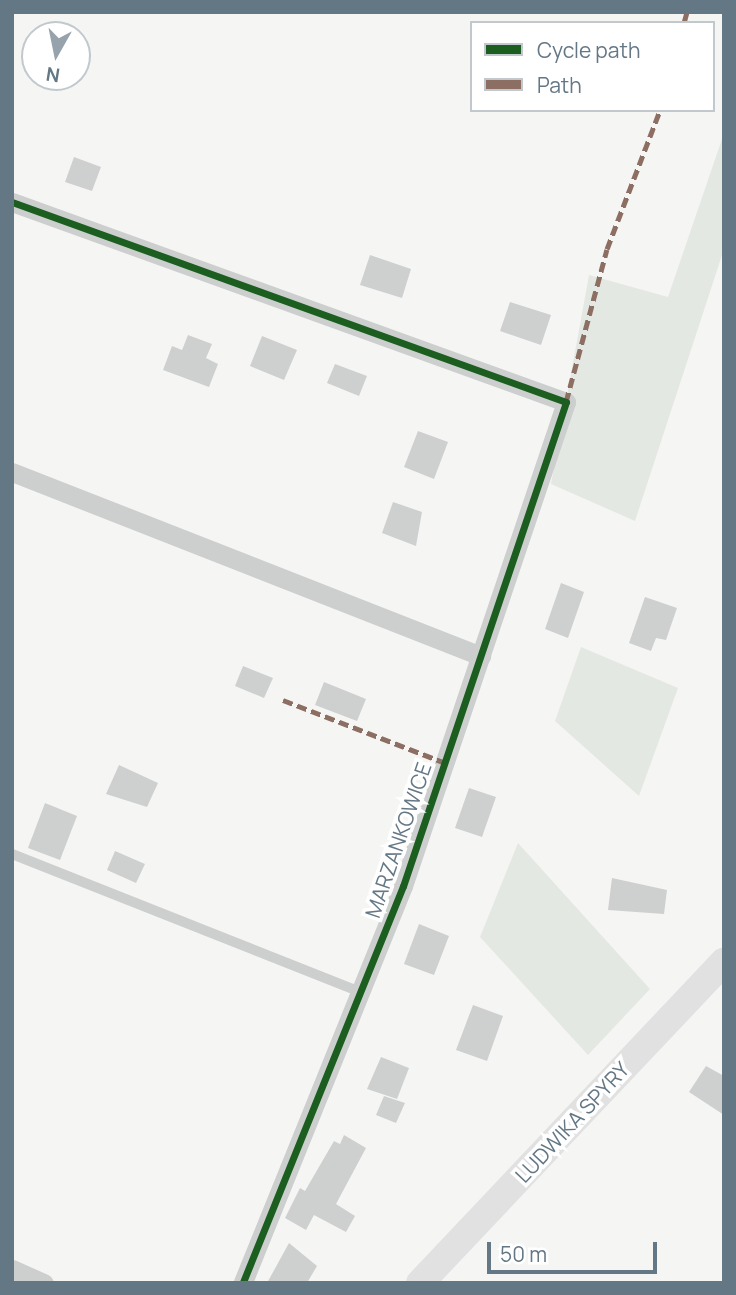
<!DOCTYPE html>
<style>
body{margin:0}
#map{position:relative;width:736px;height:1295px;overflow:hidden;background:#f5f5f4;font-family:Manrope,sans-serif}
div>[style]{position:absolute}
.green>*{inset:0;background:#e4e8e2}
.building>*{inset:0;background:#ced0d0}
.lane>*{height:10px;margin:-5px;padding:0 5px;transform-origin:5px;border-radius:5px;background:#cdcfcf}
.street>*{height:19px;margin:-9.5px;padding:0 9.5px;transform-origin:9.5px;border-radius:9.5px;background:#cdcfcf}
.secondary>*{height:28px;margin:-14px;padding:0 14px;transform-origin:14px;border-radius:14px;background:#e1e1e2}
.quiet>*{height:5px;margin-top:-2.5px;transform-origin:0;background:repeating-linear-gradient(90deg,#8d6e63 0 10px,transparent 0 15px)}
.cycleway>*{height:7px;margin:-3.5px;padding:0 3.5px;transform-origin:3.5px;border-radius:3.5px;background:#1b5e20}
span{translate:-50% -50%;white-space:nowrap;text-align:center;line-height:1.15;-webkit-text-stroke:7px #fff;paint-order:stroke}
.street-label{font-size:21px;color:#647785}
.frame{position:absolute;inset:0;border:14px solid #647785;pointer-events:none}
.legend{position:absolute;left:470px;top:21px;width:245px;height:91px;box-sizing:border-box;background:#fff;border:2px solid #c1c9ce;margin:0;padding:9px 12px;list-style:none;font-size:21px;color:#647785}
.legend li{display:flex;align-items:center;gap:14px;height:35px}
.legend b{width:35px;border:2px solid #c1c9ce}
.north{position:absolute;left:21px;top:21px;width:70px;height:70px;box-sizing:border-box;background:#fff;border:2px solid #c1c9ce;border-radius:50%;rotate:189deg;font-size:19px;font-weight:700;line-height:28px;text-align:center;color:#647785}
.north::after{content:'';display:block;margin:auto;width:24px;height:32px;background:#97a3ac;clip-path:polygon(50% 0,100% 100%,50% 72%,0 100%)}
.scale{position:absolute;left:487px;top:1242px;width:170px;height:32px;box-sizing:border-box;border:4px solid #647785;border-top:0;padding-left:9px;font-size:21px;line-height:24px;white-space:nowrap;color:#647785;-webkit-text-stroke:5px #fff;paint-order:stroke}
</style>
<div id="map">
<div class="green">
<div style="clip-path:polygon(724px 133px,724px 249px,635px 521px,551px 484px,589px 275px,668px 297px)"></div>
<div style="clip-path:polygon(581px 647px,678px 688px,639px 796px,555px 721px)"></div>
<div style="clip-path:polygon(518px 843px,650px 989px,588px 1055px,480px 937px)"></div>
</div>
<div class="building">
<div style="clip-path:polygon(74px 157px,101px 167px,92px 191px,65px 182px)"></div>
<div style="clip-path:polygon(370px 255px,411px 269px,402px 298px,360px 285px)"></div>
<div style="clip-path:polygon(510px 302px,551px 315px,541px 345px,500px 331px)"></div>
<div style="clip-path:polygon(188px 335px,212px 344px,206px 358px,218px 364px,209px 387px,163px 370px,172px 346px,182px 350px)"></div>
<div style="clip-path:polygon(262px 336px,297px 350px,284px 380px,250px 366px)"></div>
<div style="clip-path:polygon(335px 364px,367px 376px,359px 396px,327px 383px)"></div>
<div style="clip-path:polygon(418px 431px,448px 442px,434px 479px,404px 467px)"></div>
<div style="clip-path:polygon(393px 502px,422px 512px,416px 546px,382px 533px)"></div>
<div style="clip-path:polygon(561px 583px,584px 592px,568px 638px,545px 629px)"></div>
<div style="clip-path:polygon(645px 597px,677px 608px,666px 640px,656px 638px,651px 651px,629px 643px)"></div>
<div style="clip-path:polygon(243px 666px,273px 678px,264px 698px,235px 686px)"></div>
<div style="clip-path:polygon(324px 682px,366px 699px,357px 721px,315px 705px)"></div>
<div style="clip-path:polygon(119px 765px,158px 783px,147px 807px,106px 794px)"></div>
<div style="clip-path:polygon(469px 788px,496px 797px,482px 837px,455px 828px)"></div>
<div style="clip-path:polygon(45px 803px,77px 816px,60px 860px,28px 848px)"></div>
<div style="clip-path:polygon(115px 851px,145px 864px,136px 883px,107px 870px)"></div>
<div style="clip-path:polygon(612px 878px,667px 890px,664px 914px,608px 910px)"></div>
<div style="clip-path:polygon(419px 924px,449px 936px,434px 975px,404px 964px)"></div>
<div style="clip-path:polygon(473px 1005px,503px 1016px,487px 1061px,456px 1050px)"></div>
<div style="clip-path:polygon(381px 1057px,409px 1068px,397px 1099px,367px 1089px)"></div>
<div style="clip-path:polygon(706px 1066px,724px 1076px,724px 1115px,689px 1092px)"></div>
<div style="clip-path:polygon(384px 1096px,405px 1103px,396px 1123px,376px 1115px)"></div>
<div style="clip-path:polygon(344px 1135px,366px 1148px,336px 1204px,355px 1216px,346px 1232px,314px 1215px,306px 1230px,285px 1218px,300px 1188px,305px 1191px,334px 1141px,340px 1144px)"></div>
<div style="clip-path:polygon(289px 1243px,317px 1266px,307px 1283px,267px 1283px)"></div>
</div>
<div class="lane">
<div style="left:12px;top:854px;width:375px;rotate:21.6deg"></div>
</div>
<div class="street">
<div style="left:12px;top:202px;width:589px;rotate:19.85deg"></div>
<div style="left:566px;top:402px;width:511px;rotate:108.61deg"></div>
<div style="left:403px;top:886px;width:428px;rotate:112deg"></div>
<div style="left:12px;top:472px;width:504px;rotate:21.42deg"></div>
<div style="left:12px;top:1269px;width:35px;rotate:24deg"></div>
</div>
<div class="secondary">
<div style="left:420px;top:1283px;width:442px;rotate:-46.6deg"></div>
</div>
<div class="quiet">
<div style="left:684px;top:23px;width:11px;rotate:-75deg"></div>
<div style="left:566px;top:402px;width:158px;rotate:-75deg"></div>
<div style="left:607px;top:249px;width:149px;rotate:-69.1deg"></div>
<div style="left:283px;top:700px;width:172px;rotate:21.2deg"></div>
</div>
<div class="cycleway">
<div style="left:12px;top:202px;width:589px;rotate:19.85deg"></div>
<div style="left:566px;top:402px;width:511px;rotate:108.61deg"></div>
<div style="left:403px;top:886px;width:428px;rotate:112deg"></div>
</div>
<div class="street-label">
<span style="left:398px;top:840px;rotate:-71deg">MARZANKOWICE</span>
<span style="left:572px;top:1122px;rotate:-47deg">LUDWIKA SPYRY</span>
</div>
<div class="frame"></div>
<ul class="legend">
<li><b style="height:9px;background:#1b5e20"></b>Cycle path</li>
<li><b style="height:9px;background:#8d6e63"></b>Path</li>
</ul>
<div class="north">N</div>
<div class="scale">50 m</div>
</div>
